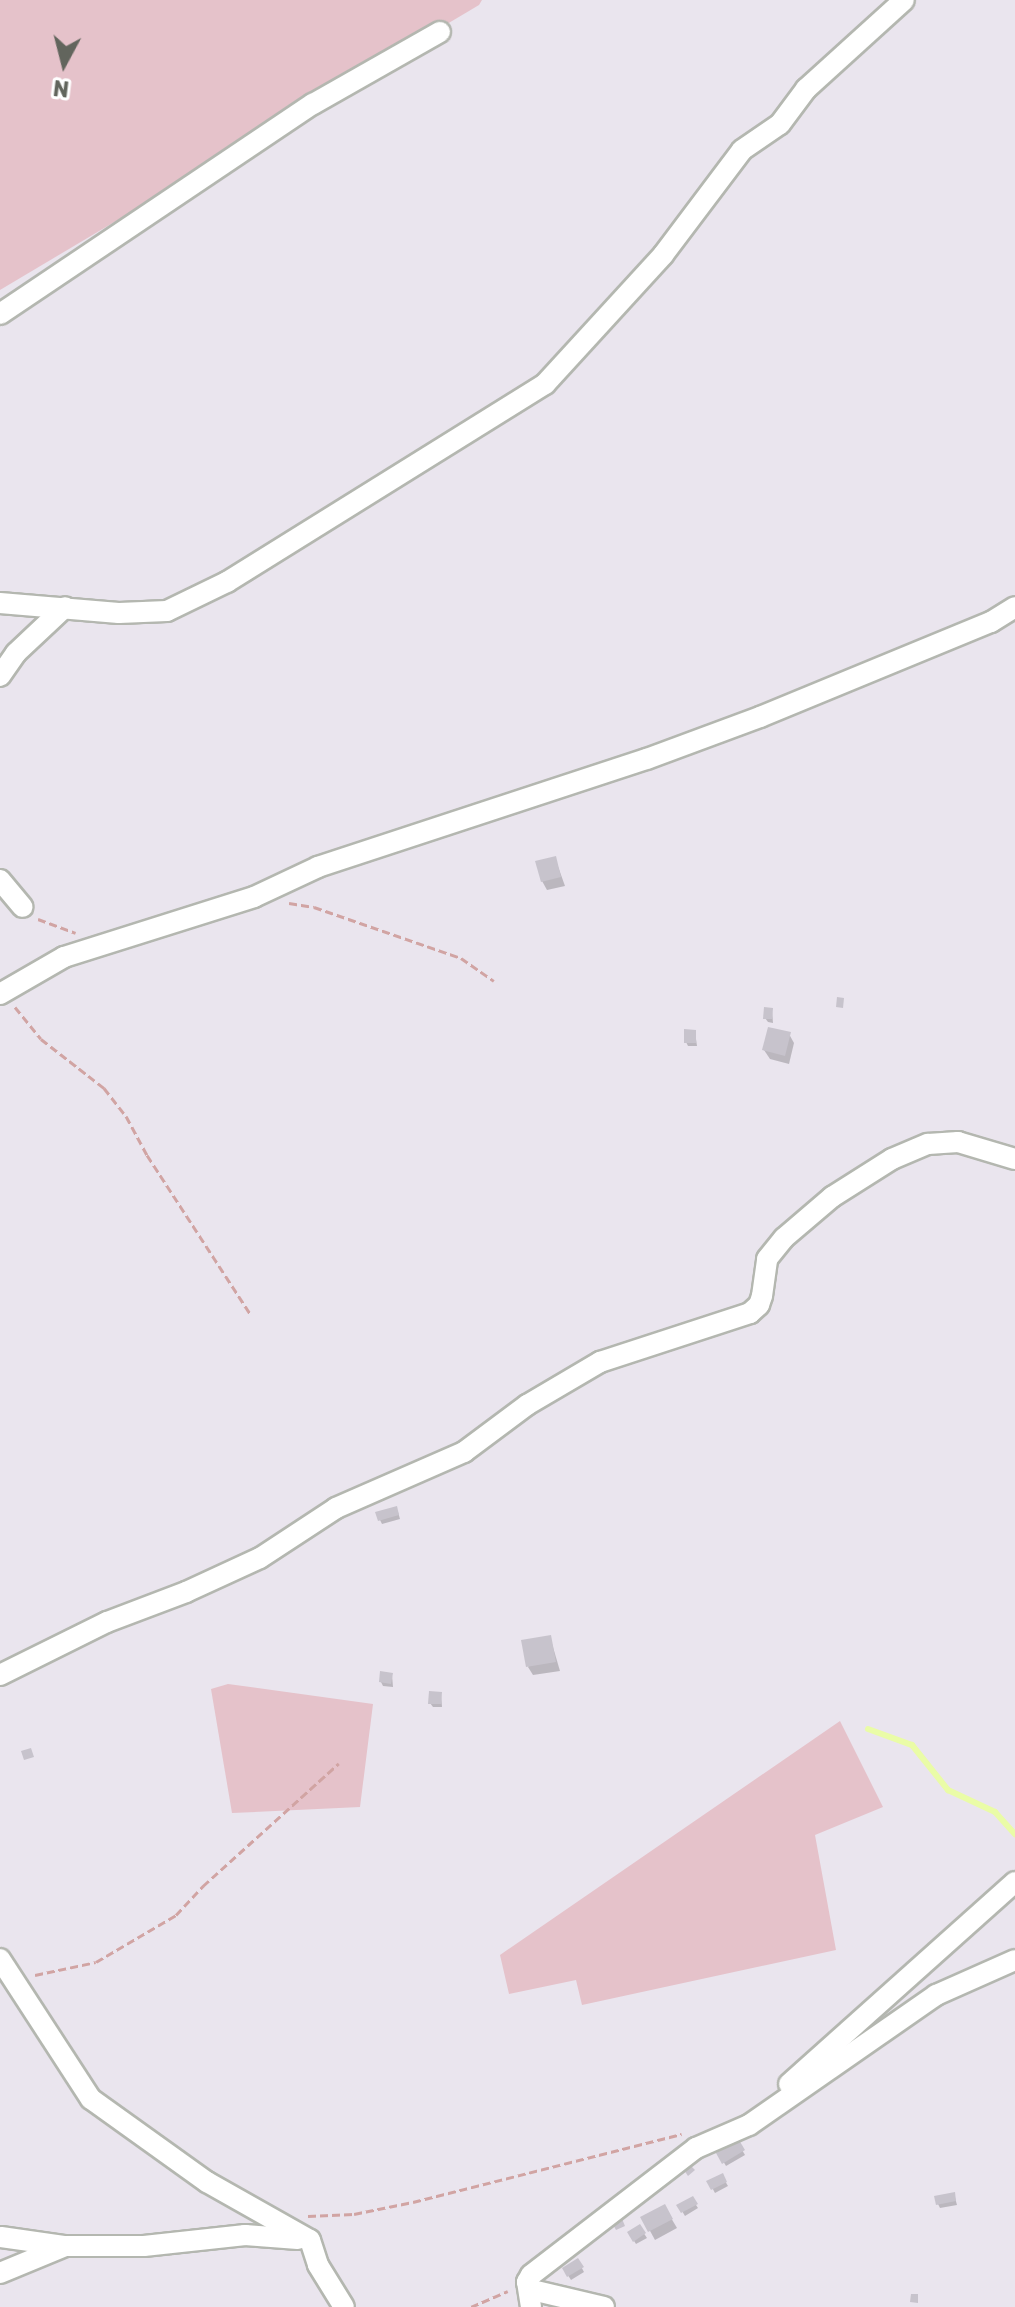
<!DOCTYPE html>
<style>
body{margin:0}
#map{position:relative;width:1015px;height:2307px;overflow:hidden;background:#eae5ee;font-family:Rubik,sans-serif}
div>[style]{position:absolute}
.green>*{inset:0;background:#e5c2ca}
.shadow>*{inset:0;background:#0003}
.stream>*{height:6px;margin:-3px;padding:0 3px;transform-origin:3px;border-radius:3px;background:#eafca7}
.building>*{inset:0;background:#c7c3cc}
.path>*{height:3px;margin-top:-1.5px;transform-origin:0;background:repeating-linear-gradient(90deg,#d1a4a3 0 8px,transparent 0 12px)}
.roads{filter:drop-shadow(2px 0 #b4b7b0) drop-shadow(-2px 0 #b4b7b0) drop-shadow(0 2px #b4b7b0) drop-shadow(0 -2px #b4b7b0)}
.minor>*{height:20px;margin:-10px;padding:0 10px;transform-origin:10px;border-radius:10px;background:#fff}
span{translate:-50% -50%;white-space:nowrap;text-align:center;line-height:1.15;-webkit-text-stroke:7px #fff;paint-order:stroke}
.north{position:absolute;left:24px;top:24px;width:80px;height:80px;-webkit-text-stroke:6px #fff;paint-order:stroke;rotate:187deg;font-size:22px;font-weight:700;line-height:32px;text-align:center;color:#62655d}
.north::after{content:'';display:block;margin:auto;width:28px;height:36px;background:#62655d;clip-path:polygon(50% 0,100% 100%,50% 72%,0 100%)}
</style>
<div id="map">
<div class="green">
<div style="clip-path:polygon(0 0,482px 0,479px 5px,0 290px)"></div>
<div style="clip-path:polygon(228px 1684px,373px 1704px,360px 1807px,232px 1813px,211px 1689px)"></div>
<div style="clip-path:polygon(840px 1721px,883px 1807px,815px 1835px,836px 1950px,582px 2005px,576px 1980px,509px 1994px,500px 1955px)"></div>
</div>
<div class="shadow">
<div style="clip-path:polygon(555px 858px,565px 886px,547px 890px,542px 881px)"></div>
<div style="clip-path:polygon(772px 1010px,773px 1023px,768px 1022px,765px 1018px)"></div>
<div style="clip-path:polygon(695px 1032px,697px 1046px,688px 1046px,686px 1042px)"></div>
<div style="clip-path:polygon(789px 1034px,794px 1043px,789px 1064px,770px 1059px,764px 1050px)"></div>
<div style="clip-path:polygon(398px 1512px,400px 1519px,382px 1524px,380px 1520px)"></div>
<div style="clip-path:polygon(550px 1637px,560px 1671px,533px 1675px,528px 1667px)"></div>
<div style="clip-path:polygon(392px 1675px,393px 1687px,383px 1686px,381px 1682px)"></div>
<div style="clip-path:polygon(441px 1694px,442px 1707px,433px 1707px,430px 1703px)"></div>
<div style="clip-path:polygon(738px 2143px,745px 2155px,726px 2166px,719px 2154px)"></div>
<div style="clip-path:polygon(722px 2176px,728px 2186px,715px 2193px,709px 2182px)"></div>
<div style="clip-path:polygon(954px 2194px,957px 2205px,940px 2208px,938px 2204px)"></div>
<div style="clip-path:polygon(692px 2199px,698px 2208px,685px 2216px,679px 2206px)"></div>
<div style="clip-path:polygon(664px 2206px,677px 2228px,655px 2240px,643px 2218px)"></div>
<div style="clip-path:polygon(639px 2226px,647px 2238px,636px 2244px,629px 2233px)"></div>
<div style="clip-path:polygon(578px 2261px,584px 2272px,571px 2280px,564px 2269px)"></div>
</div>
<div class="stream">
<div style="left:868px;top:1729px;width:47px;rotate:20deg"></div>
<div style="left:912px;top:1745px;width:58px;rotate:51.3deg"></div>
<div style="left:948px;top:1790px;width:52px;rotate:25.1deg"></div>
<div style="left:995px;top:1812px;width:30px;rotate:48deg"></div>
</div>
<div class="building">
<div style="clip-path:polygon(556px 856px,561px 877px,541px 882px,535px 861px)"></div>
<div style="clip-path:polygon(837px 997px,844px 998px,843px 1008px,836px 1007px)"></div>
<div style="clip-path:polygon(764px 1007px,773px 1008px,772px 1019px,763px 1019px)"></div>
<div style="clip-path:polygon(768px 1027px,791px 1032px,785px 1056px,762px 1050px)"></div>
<div style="clip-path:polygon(684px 1029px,696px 1030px,696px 1043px,684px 1043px)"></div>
<div style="clip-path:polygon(397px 1506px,399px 1515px,378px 1521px,375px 1512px)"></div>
<div style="clip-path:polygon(551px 1635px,556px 1662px,526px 1667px,521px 1640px)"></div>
<div style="clip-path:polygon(380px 1671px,393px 1673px,391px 1684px,379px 1682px)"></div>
<div style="clip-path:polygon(429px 1691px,442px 1692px,441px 1704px,428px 1704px)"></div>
<div style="clip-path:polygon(31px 1748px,34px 1757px,24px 1760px,21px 1751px)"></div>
<div style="clip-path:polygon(739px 2140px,745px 2150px,722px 2164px,716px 2153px)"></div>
<div style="clip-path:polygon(690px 2165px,695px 2170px,688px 2176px,684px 2170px)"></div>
<div style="clip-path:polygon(723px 2173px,727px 2182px,711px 2190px,706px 2181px)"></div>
<div style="clip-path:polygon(955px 2192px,956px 2201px,936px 2205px,934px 2196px)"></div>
<div style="clip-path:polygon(693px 2196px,698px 2204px,681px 2213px,676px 2205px)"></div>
<div style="clip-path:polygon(665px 2204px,673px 2219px,648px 2232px,640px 2217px)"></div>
<div style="clip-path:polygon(620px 2214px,625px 2226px,616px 2230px,610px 2219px)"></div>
<div style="clip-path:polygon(640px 2224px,646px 2233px,633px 2242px,627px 2232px)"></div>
<div style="clip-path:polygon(578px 2258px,584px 2267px,567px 2277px,562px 2268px)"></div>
<div style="clip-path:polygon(911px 2294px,918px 2294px,918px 2303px,910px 2302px)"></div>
</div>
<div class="path">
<div style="left:289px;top:903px;width:25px;rotate:9deg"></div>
<div style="left:314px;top:907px;width:156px;rotate:19.1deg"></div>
<div style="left:461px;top:958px;width:40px;rotate:34.9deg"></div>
<div style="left:38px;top:919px;width:40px;rotate:20.2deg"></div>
<div style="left:15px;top:1007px;width:41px;rotate:50.9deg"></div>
<div style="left:41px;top:1039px;width:80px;rotate:37.9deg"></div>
<div style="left:104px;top:1088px;width:36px;rotate:52deg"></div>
<div style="left:126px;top:1116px;width:44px;rotate:61.7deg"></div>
<div style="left:147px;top:1155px;width:191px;rotate:57deg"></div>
<div style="left:35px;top:1975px;width:62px;rotate:-12deg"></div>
<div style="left:96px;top:1962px;width:93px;rotate:-30.4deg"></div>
<div style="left:176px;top:1915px;width:40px;rotate:-47deg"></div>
<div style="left:203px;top:1886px;width:183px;rotate:-42.1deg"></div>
<div style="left:308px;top:2216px;width:46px;rotate:-2.5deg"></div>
<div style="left:354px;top:2214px;width:60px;rotate:-11.5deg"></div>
<div style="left:413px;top:2202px;width:277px;rotate:-14.2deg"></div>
<div style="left:471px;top:2307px;width:40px;rotate:-23.4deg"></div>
</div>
<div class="roads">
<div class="minor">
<div style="left:0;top:314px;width:377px;rotate:-33.9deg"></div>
<div style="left:313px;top:104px;width:146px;rotate:-29.6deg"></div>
<div style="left:0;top:603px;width:119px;rotate:4.8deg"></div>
<div style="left:119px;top:613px;width:48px;rotate:-2.4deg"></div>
<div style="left:167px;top:611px;width:67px;rotate:-25.8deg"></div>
<div style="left:227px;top:582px;width:375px;rotate:-31.9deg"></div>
<div style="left:545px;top:384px;width:175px;rotate:-47.5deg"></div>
<div style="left:663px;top:255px;width:131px;rotate:-53deg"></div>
<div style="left:742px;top:150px;width:46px;rotate:-34.4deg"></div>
<div style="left:780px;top:124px;width:44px;rotate:-53.4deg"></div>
<div style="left:806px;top:89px;width:132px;rotate:-42.2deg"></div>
<div style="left:0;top:676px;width:28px;rotate:-55deg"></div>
<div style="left:16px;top:653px;width:67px;rotate:-43.2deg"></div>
<div style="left:0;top:880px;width:35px;rotate:50deg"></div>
<div style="left:0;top:994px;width:74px;rotate:-30deg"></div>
<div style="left:64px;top:957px;width:199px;rotate:-17.5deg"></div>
<div style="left:254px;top:897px;width:71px;rotate:-25.1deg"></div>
<div style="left:318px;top:867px;width:346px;rotate:-18.2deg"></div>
<div style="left:647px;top:759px;width:121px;rotate:-20.4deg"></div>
<div style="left:760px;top:717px;width:250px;rotate:-22.4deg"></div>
<div style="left:991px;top:622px;width:28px;rotate:-32deg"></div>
<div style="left:0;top:1675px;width:119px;rotate:-26.4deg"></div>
<div style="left:107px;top:1622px;width:85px;rotate:-20.8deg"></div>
<div style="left:186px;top:1592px;width:81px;rotate:-24.7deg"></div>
<div style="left:260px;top:1558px;width:91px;rotate:-33.3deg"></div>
<div style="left:336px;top:1508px;width:140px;rotate:-23.6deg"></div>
<div style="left:464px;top:1452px;width:79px;rotate:-36.7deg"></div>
<div style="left:527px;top:1405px;width:85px;rotate:-30.5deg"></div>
<div style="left:600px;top:1362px;width:158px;rotate:-18.1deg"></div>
<div style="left:750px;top:1313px;width:12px;rotate:-42deg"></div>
<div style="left:759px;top:1305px;width:9px;rotate:-72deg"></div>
<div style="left:762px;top:1296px;width:37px;rotate:-82deg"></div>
<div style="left:767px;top:1259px;width:27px;rotate:-51deg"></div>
<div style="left:784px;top:1238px;width:63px;rotate:-40.5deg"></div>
<div style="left:832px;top:1197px;width:71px;rotate:-32.3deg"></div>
<div style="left:892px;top:1159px;width:39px;rotate:-23deg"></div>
<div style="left:928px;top:1144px;width:30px;rotate:-4deg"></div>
<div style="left:958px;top:1142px;width:59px;rotate:16.6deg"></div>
<div style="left:0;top:1959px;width:167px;rotate:57deg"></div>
<div style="left:91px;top:2099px;width:143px;rotate:35.6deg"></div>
<div style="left:207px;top:2182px;width:118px;rotate:29.4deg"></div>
<div style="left:310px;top:2240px;width:26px;rotate:72deg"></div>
<div style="left:318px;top:2265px;width:49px;rotate:58.2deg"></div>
<div style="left:789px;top:2084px;width:303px;rotate:-41.8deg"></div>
<div style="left:1px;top:2237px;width:65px;rotate:8deg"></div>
<div style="left:65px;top:2246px;width:79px"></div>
<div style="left:144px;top:2246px;width:102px;rotate:-6.2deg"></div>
<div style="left:245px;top:2235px;width:53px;rotate:4.3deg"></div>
<div style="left:0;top:2273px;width:68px;rotate:-22.4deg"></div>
<div style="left:527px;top:2282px;width:9px;rotate:58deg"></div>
<div style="left:532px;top:2290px;width:74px;rotate:13.3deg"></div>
<div style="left:531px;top:2307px;width:25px;rotate:-99deg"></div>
<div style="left:527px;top:2282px;width:8px;rotate:-60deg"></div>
<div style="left:531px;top:2275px;width:208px;rotate:-37.6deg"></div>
<div style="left:696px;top:2148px;width:58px;rotate:-23.5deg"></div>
<div style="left:749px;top:2125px;width:228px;rotate:-34.8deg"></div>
<div style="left:936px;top:1995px;width:86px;rotate:-23.9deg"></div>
</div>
</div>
<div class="north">N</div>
</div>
